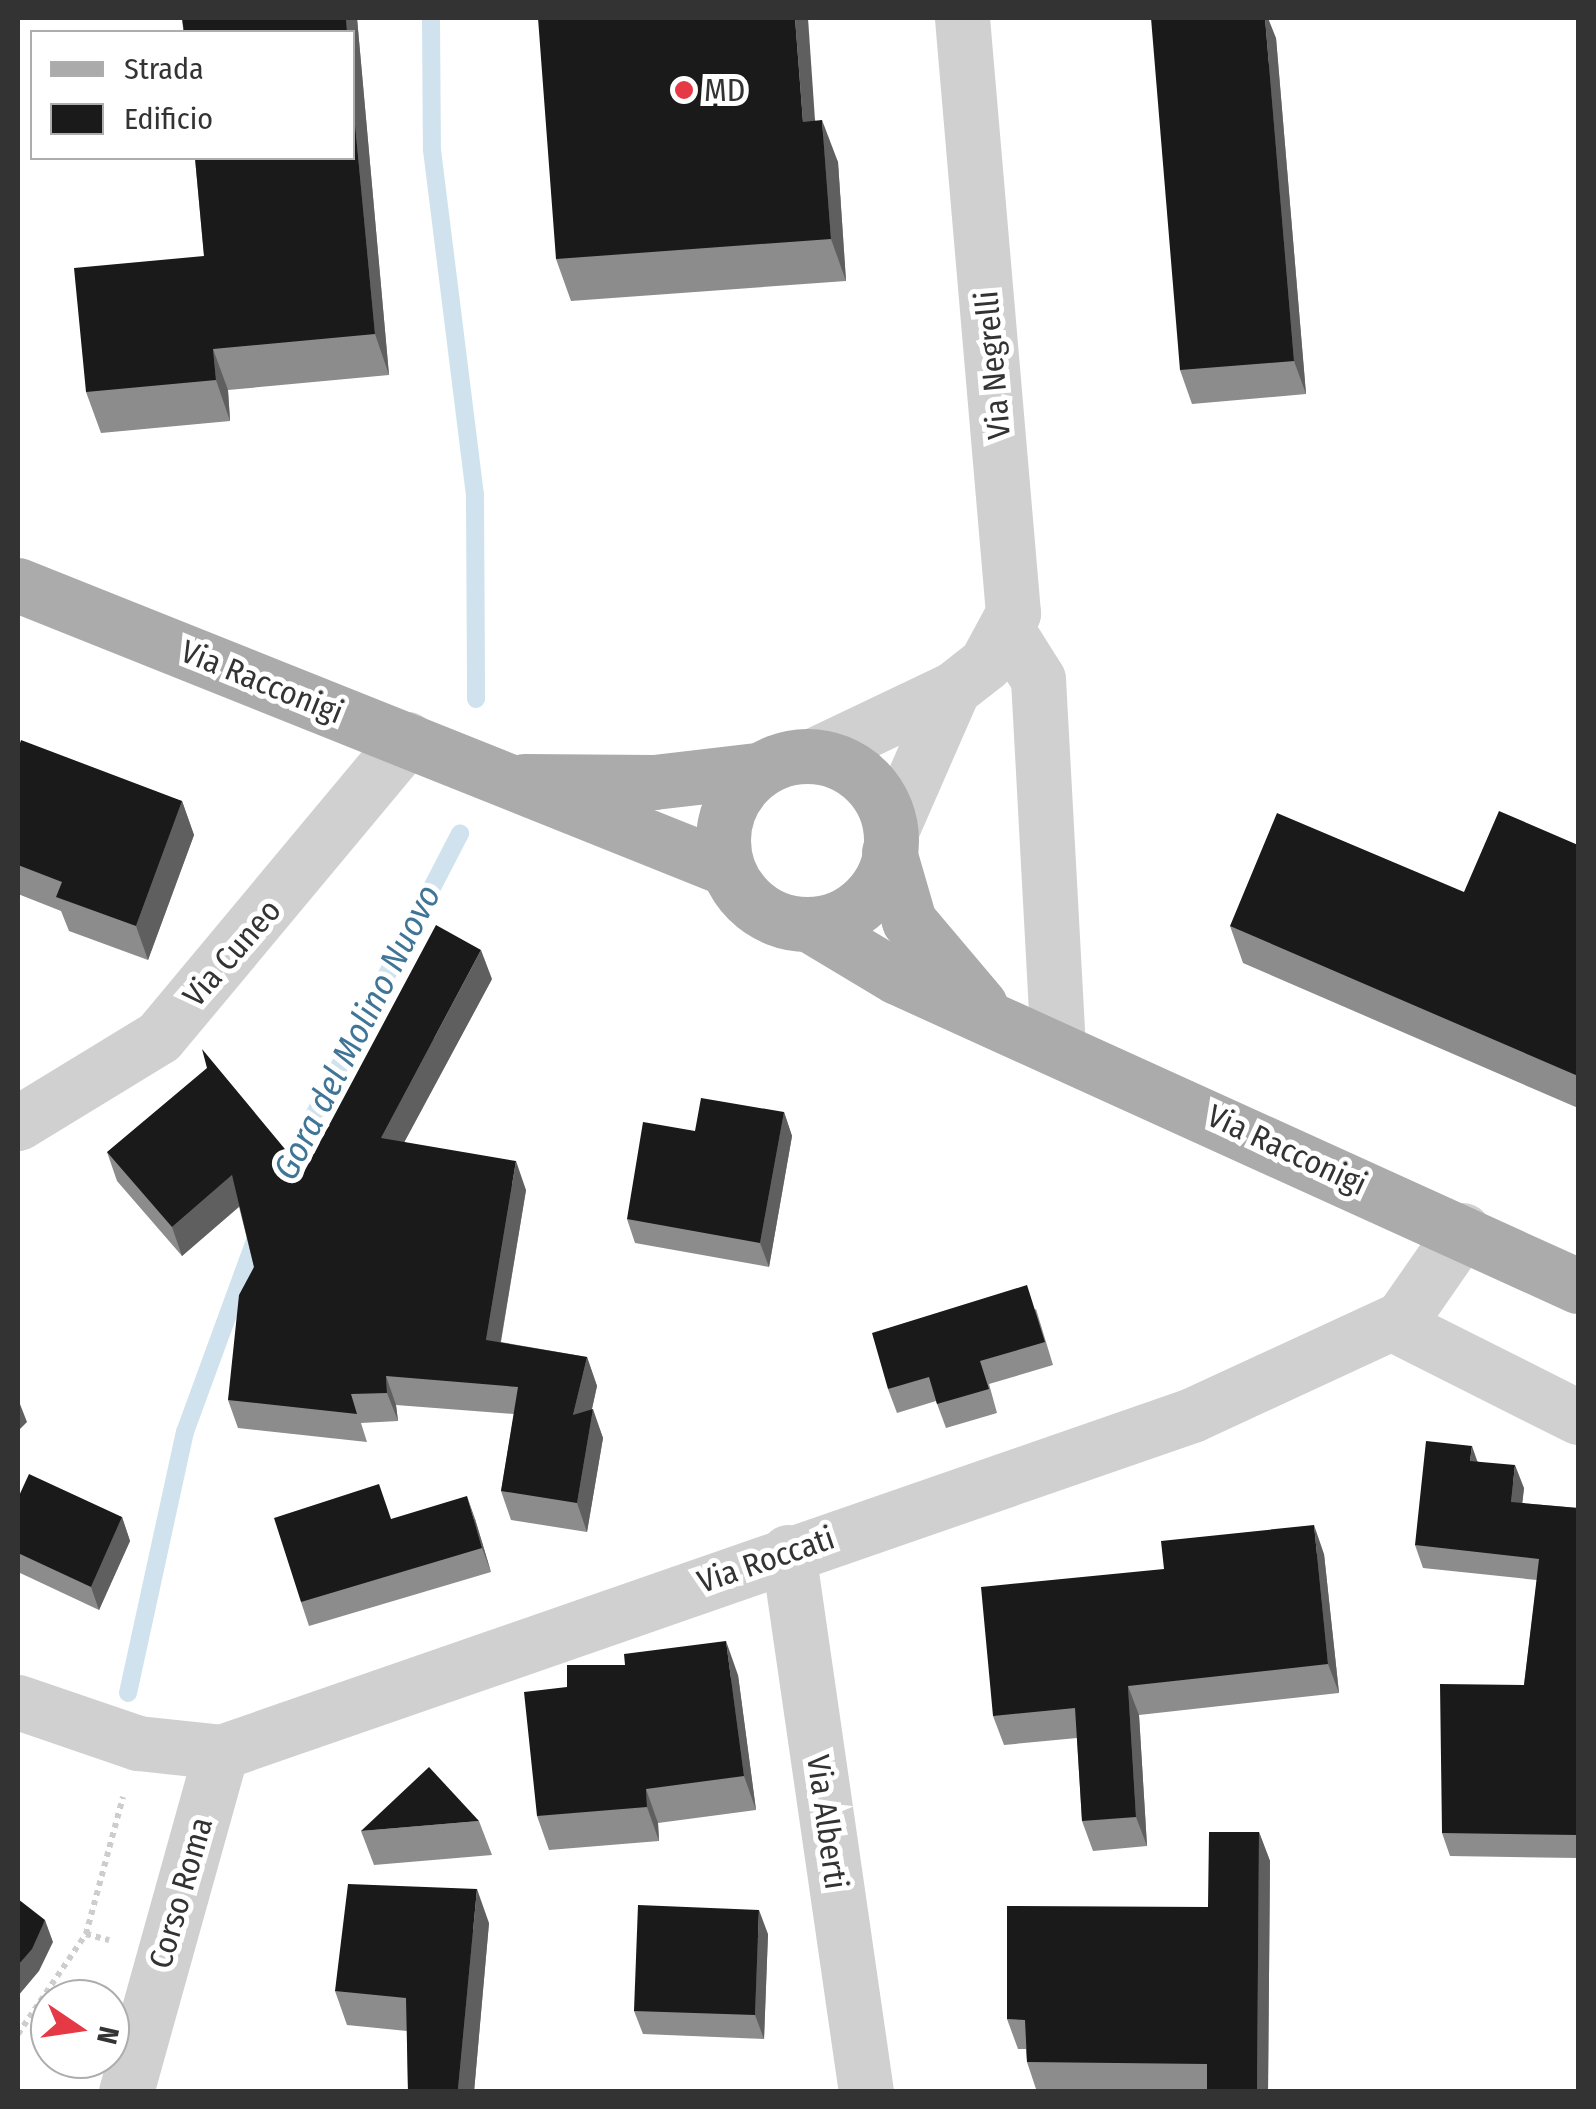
<!DOCTYPE html>
<style>
body{margin:0}
#map{position:relative;width:1596px;height:2109px;overflow:hidden;background:#fff;font-family:"Fira Sans Condensed",sans-serif}
div>[style]{position:absolute}
.stream>*{height:18px;margin:-9px;padding:0 9px;transform-origin:9px;border-radius:9px;background:#cfe2ee}
.path>*{height:6px;margin-top:-3px;transform-origin:0;background:repeating-linear-gradient(90deg,#cdcdcd 0 5px,transparent 0 10px)}
.minor>*{height:55px;margin:-27.5px;padding:0 27.5px;transform-origin:27.5px;border-radius:27.5px;background:#d0d0d0}
.major>*{height:55px;margin:-27.5px;padding:0 27.5px;transform-origin:27.5px;border-radius:27.5px;background:#ababab}
.major>.ring{margin:-27.5px;padding:0;box-sizing:content-box;background:none;border:55px solid #ababab;border-radius:50%}
.wall>*{inset:0;background:#8c8c8c}
.shaded-wall>*{inset:0;background:#5f5f5f}
.building>*{inset:0;background:#1a1a1a}
.dots>*{width:28px;height:28px;translate:-50% -50%;box-sizing:border-box;border:5px solid #fff;border-radius:50%}
span{translate:-50% -50%;white-space:nowrap;text-align:center;line-height:1.15;-webkit-text-stroke:10px #fff;paint-order:stroke}
.poi-label{font-size:32px;color:#333}
.left{translate:0 -50%;text-align:left}
.street-label{font-size:32px;color:#333}
.water-label{font-size:35px;color:#3f7597;font-style:italic}
.frame{position:absolute;inset:0;border:20px solid #333;pointer-events:none}
.legend{position:absolute;left:30px;top:30px;width:325px;height:130px;box-sizing:border-box;background:#fff;border:2px solid #adadad;margin:0;padding:12px 18px;list-style:none;font-size:30px;color:#333}
.legend li{display:flex;align-items:center;gap:20px;height:50px}
.legend b{width:50px;border:2px solid #adadad}
.north{position:absolute;left:30px;top:1979px;width:100px;height:100px;box-sizing:border-box;background:#fff;border:2px solid #adadad;border-radius:50%;rotate:103deg;font-size:28px;font-weight:700;line-height:40px;text-align:center;color:#333}
.north::after{content:'';display:block;margin:auto;width:35px;height:45px;background:#e63946;clip-path:polygon(50% 0,100% 100%,50% 72%,0 100%)}
</style>
<div id="map">
<div class="stream">
<div style="left:431px;top:18px;width:132px;rotate:89.6deg"></div>
<div style="left:432px;top:150px;width:347px;rotate:82.9deg"></div>
<div style="left:475px;top:494px;width:205px;rotate:89.7deg"></div>
<div style="left:282px;top:1177px;width:387px;rotate:-62.6deg"></div>
<div style="left:128px;top:1693px;width:267px;rotate:-77.7deg"></div>
<div style="left:185px;top:1432px;width:212px;rotate:-69.9deg"></div>
</div>
<div class="path">
<div style="left:86px;top:1934px;width:24px;rotate:15deg"></div>
<div style="left:18px;top:2034px;width:121px;rotate:-55.8deg"></div>
<div style="left:86px;top:1934px;width:142px;rotate:-74.9deg"></div>
</div>
<div class="minor">
<div style="left:1009px;top:633px;width:54px;rotate:57.8deg"></div>
<div style="left:1038px;top:679px;width:367px;rotate:86.9deg"></div>
<div style="left:814px;top:755px;width:154px;rotate:-25.4deg"></div>
<div style="left:953px;top:689px;width:42px;rotate:-38.2deg"></div>
<div style="left:986px;top:663px;width:57px;rotate:-61.6deg"></div>
<div style="left:1013px;top:613px;width:597px;rotate:-94.9deg"></div>
<div style="left:891px;top:831px;width:155px;rotate:-66.4deg"></div>
<div style="left:18px;top:1123px;width:165px;rotate:-31.4deg"></div>
<div style="left:159px;top:1037px;width:388px;rotate:-50.2deg"></div>
<div style="left:1393px;top:1324px;width:207px;rotate:26.7deg"></div>
<div style="left:788px;top:1552px;width:546px;rotate:81.78deg"></div>
<div style="left:18px;top:1702px;width:127px;rotate:18.9deg"></div>
<div style="left:138px;top:1743px;width:83px;rotate:6.2deg"></div>
<div style="left:221px;top:1752px;width:1028px;rotate:-19.14deg"></div>
<div style="left:1192px;top:1415px;width:231px;rotate:-24.8deg"></div>
<div style="left:1402px;top:1318px;width:107px;rotate:-55.3deg"></div>
<div style="left:126px;top:2092px;width:353px;rotate:-74.4deg"></div>
</div>
<div class="major">
<div style="left:18px;top:585px;width:762px;rotate:21.79deg"></div>
<div class="ring" style="left:723px;top:756px;width:113px;height:113px"></div>
<div style="left:524px;top:781px;width:130px;rotate:0.4deg"></div>
<div style="left:654px;top:782px;width:105px;rotate:-6.6deg"></div>
<div style="left:889px;top:852px;width:72px;rotate:73.8deg"></div>
<div style="left:909px;top:921px;width:110px;rotate:49.8deg"></div>
<div style="left:810px;top:925px;width:101px;rotate:30.9deg"></div>
<div style="left:897px;top:977px;width:748px;rotate:24.41deg"></div>
</div>
<div class="wall">
<div style="clip-path:polygon(182px 18px,357px 18px,389px 375px,228px 390px,230px 421px,101px 433px,86px 392px,204px 256px)"></div>
<div style="clip-path:polygon(1276px 38px,1306px 394px,1192px 404px,1180px 370px)"></div>
<div style="clip-path:polygon(815px 120px,838px 162px,846px 281px,571px 301px,556px 259px)"></div>
<div style="clip-path:polygon(18px 749px,182px 801px,194px 835px,148px 960px,69px 931px,61px 911px,18px 894px)"></div>
<div style="clip-path:polygon(1578px 845px,1578px 1108px,1243px 963px,1230px 926px,1464px 892px)"></div>
<div style="clip-path:polygon(492px 979px,404px 1142px,526px 1190px,501px 1342px,587px 1357px,597px 1386px,592px 1409px,603px 1438px,587px 1532px,511px 1520px,501px 1491px,514px 1414px,396px 1405px,398px 1421px,361px 1423px,367px 1442px,238px 1428px,228px 1400px,254px 1267px,239px 1207px,182px 1256px,117px 1181px,107px 1152px,304px 1172px)"></div>
<div style="clip-path:polygon(784px 1112px,792px 1136px,769px 1267px,635px 1243px,627px 1219px,695px 1131px)"></div>
<div style="clip-path:polygon(1036px 1309px,1053px 1365px,989px 1384px,997px 1413px,946px 1428px,936px 1401px,897px 1413px,888px 1389px)"></div>
<div style="clip-path:polygon(1477px 1461px,1524px 1488px,1522px 1503px,1578px 1508px,1578px 1858px,1450px 1856px,1442px 1833px,1524px 1685px,1537px 1580px,1423px 1568px,1415px 1545px)"></div>
<div style="clip-path:polygon(18px 1498px,122px 1517px,130px 1541px,99px 1610px,18px 1572px)"></div>
<div style="clip-path:polygon(392px 1519px,475px 1519px,491px 1572px,309px 1626px,301px 1602px)"></div>
<div style="clip-path:polygon(1324px 1554px,1339px 1693px,1139px 1715px,1147px 1846px,1093px 1851px,1082px 1821px,1077px 1738px,1004px 1745px,993px 1716px,1164px 1569px)"></div>
<div style="clip-path:polygon(738px 1675px,756px 1810px,658px 1823px,659px 1841px,549px 1850px,537px 1816px)"></div>
<div style="clip-path:polygon(479px 1821px,492px 1855px,374px 1865px,361px 1831px)"></div>
<div style="clip-path:polygon(1259px 1832px,1270px 1861px,1268px 2092px,1037px 2092px,1027px 2062px,1026px 2049px,1018px 2049px,1007px 2019px,1208px 1907px)"></div>
<div style="clip-path:polygon(489px 1923px,474px 2092px,408px 2092px,407px 2031px,347px 2025px,335px 1991px)"></div>
<div style="clip-path:polygon(768px 1934px,764px 2039px,643px 2034px,634px 2011px)"></div>
</div>
<div class="shaded-wall">
<div style="clip-path:polygon(346px 18px,357px 18px,389px 375px,375px 334px,352px 93px,352px 32px,347px 32px)"></div>
<div style="clip-path:polygon(795px 18px,808px 18px,818px 164px,803px 122px)"></div>
<div style="clip-path:polygon(1265px 18px,1268px 18px,1276px 38px,1306px 394px,1294px 361px)"></div>
<div style="clip-path:polygon(822px 120px,838px 162px,846px 281px,831px 239px)"></div>
<div style="clip-path:polygon(213px 349px,228px 390px,230px 421px,216px 380px)"></div>
<div style="clip-path:polygon(182px 801px,194px 835px,148px 960px,136px 926px)"></div>
<div style="clip-path:polygon(481px 950px,492px 979px,391px 1167px,381px 1138px)"></div>
<div style="clip-path:polygon(784px 1112px,792px 1136px,769px 1267px,760px 1243px)"></div>
<div style="clip-path:polygon(516px 1161px,526px 1190px,496px 1369px,486px 1340px)"></div>
<div style="clip-path:polygon(232px 1175px,242px 1204px,182px 1256px,172px 1227px)"></div>
<div style="clip-path:polygon(587px 1357px,597px 1386px,584px 1444px,573px 1415px)"></div>
<div style="clip-path:polygon(386px 1376px,396px 1405px,398px 1421px,387px 1393px)"></div>
<div style="clip-path:polygon(18px 1399px,27px 1422px,18px 1431px)"></div>
<div style="clip-path:polygon(593px 1409px,603px 1438px,587px 1532px,577px 1503px)"></div>
<div style="clip-path:polygon(1472px 1446px,1480px 1469px,1470px 1461px)"></div>
<div style="clip-path:polygon(1515px 1465px,1524px 1488px,1520px 1525px,1511px 1502px)"></div>
<div style="clip-path:polygon(467px 1496px,475px 1519px,491px 1572px,482px 1548px)"></div>
<div style="clip-path:polygon(122px 1517px,130px 1541px,99px 1610px,91px 1587px)"></div>
<div style="clip-path:polygon(1314px 1525px,1324px 1554px,1339px 1693px,1328px 1664px)"></div>
<div style="clip-path:polygon(726px 1641px,738px 1675px,756px 1810px,744px 1776px)"></div>
<div style="clip-path:polygon(1128px 1686px,1139px 1715px,1147px 1846px,1136px 1817px)"></div>
<div style="clip-path:polygon(646px 1789px,658px 1823px,659px 1841px,647px 1807px)"></div>
<div style="clip-path:polygon(1259px 1832px,1270px 1861px,1268px 2092px,1257px 2092px)"></div>
<div style="clip-path:polygon(477px 1889px,489px 1923px,474px 2092px,459px 2092px,458px 2089px)"></div>
<div style="clip-path:polygon(759px 1910px,768px 1934px,764px 2039px,755px 2015px)"></div>
<div style="clip-path:polygon(45px 1920px,53px 1942px,39px 1971px,18px 1996px,18px 1965px)"></div>
</div>
<div class="building">
<div style="clip-path:polygon(182px 18px,346px 18px,347px 32px,184px 32px)"></div>
<div style="clip-path:polygon(538px 18px,795px 18px,803px 122px,822px 120px,831px 239px,556px 259px)"></div>
<div style="clip-path:polygon(1151px 18px,1265px 18px,1294px 361px,1180px 370px)"></div>
<div style="clip-path:polygon(352px 93px,375px 334px,213px 349px,216px 380px,86px 392px,74px 268px,204px 256px,195px 158px,352px 158px)"></div>
<div style="clip-path:polygon(21px 740px,182px 801px,136px 926px,56px 897px,62px 882px,18px 865px,18px 749px)"></div>
<div style="clip-path:polygon(1499px 811px,1578px 845px,1578px 1076px,1230px 926px,1277px 813px,1464px 892px)"></div>
<div style="clip-path:polygon(436px 925px,481px 950px,381px 1138px,516px 1161px,486px 1340px,587px 1357px,573px 1415px,593px 1409px,577px 1503px,501px 1491px,518px 1387px,386px 1376px,387px 1393px,351px 1394px,357px 1414px,228px 1400px,239px 1295px,254px 1267px,232px 1175px,172px 1227px,107px 1152px,207px 1068px,202px 1049px,304px 1172px)"></div>
<div style="clip-path:polygon(701px 1098px,784px 1112px,760px 1243px,627px 1219px,643px 1122px,695px 1131px)"></div>
<div style="clip-path:polygon(1027px 1285px,1045px 1342px,980px 1361px,989px 1389px,937px 1404px,929px 1377px,888px 1389px,872px 1333px)"></div>
<div style="clip-path:polygon(1426px 1441px,1472px 1446px,1470px 1461px,1515px 1465px,1511px 1502px,1578px 1508px,1578px 1835px,1442px 1833px,1440px 1684px,1524px 1685px,1539px 1559px,1415px 1545px)"></div>
<div style="clip-path:polygon(29px 1474px,122px 1517px,91px 1587px,18px 1553px,18px 1498px)"></div>
<div style="clip-path:polygon(379px 1484px,391px 1519px,467px 1496px,482px 1548px,301px 1602px,274px 1518px)"></div>
<div style="clip-path:polygon(1314px 1525px,1328px 1664px,1128px 1686px,1136px 1817px,1082px 1821px,1075px 1708px,993px 1716px,981px 1587px,1164px 1569px,1161px 1541px)"></div>
<div style="clip-path:polygon(726px 1641px,744px 1776px,646px 1789px,647px 1807px,537px 1816px,524px 1692px,567px 1687px,567px 1665px,625px 1665px,624px 1654px)"></div>
<div style="clip-path:polygon(429px 1767px,479px 1821px,361px 1831px)"></div>
<div style="clip-path:polygon(1209px 1832px,1259px 1832px,1257px 2092px,1207px 2092px,1207px 2064px,1027px 2062px,1025px 2020px,1007px 2019px,1007px 1906px,1208px 1907px)"></div>
<div style="clip-path:polygon(348px 1884px,477px 1889px,458px 2089px,468px 2089px,468px 2092px,408px 2092px,406px 1998px,335px 1991px)"></div>
<div style="clip-path:polygon(18px 1899px,45px 1920px,32px 1949px,18px 1965px)"></div>
<div style="clip-path:polygon(638px 1905px,759px 1910px,755px 2015px,634px 2011px)"></div>
</div>
<div class="dots">
<div style="left:684px;top:90px;background:#e63946"></div>
</div>
<div class="poi-label">
<span class="left" style="left:704px;top:90px">MD</span>
</div>
<div class="street-label">
<span style="left:993px;top:365px;rotate:-95deg">Via Negrelli</span>
<span style="left:262px;top:682px;rotate:22deg">Via Racconigi</span>
<span style="left:232px;top:953px;rotate:-49deg">Via Cuneo</span>
<span style="left:1287px;top:1150px;rotate:25deg">Via Racconigi</span>
<span style="left:766px;top:1560px;rotate:-19deg">Via Roccati</span>
<span style="left:827px;top:1822px;rotate:82deg">Via Alberti</span>
<span style="left:181px;top:1893px;rotate:-74deg">Corso Roma</span>
</div>
<div class="water-label">
<span style="left:357px;top:1032px;rotate:-63deg">Gora del Molino Nuovo</span>
</div>
<div class="frame"></div>
<ul class="legend">
<li><b style="height:12px;background:#ababab"></b>Strada</li>
<li><b style="height:28px;background:#1a1a1a"></b>Edificio</li>
</ul>
<div class="north">N</div>
</div>
